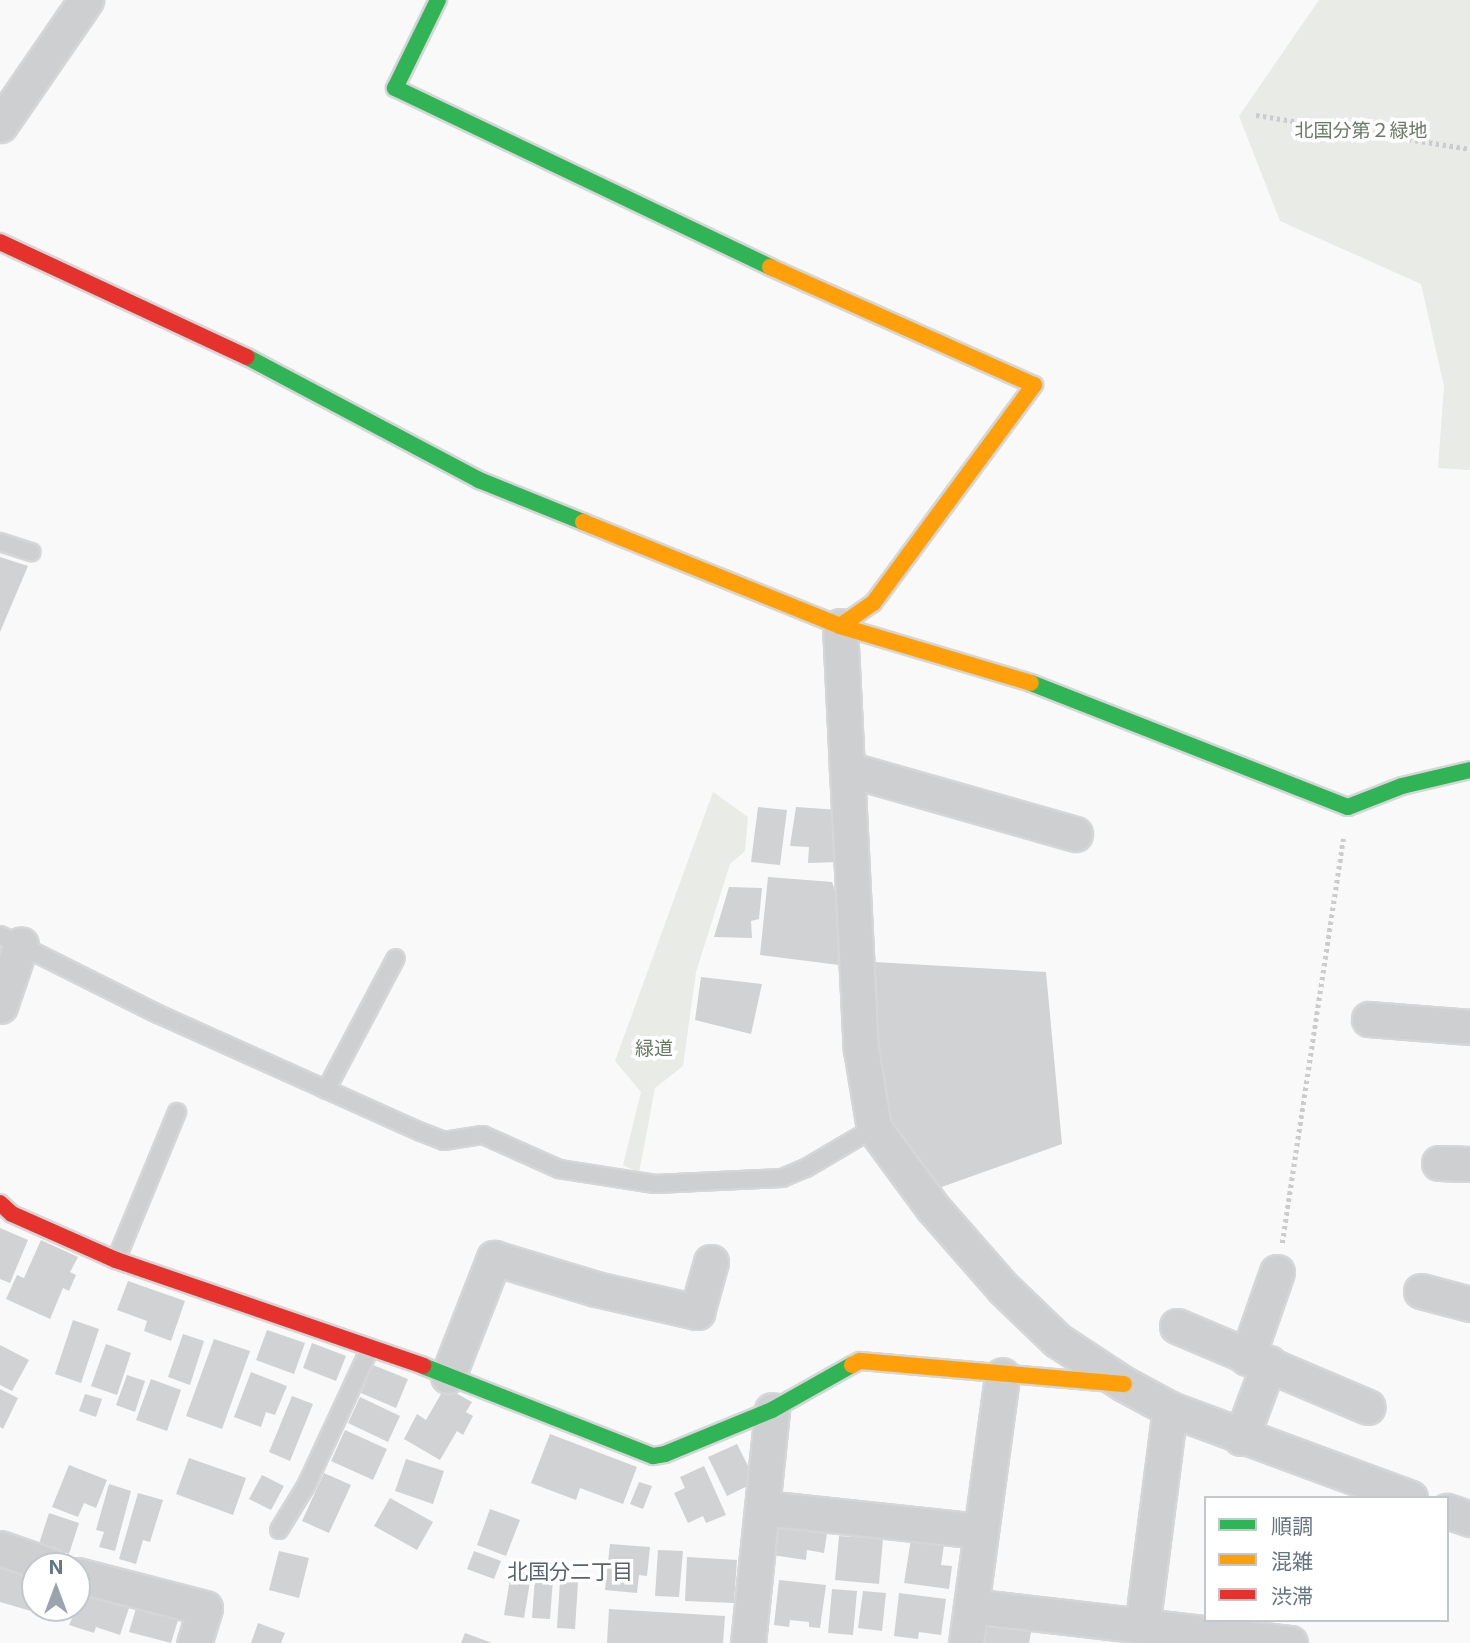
<!DOCTYPE html>
<meta charset="utf-8">
<style>
body{margin:0}
#map{position:relative;width:1470px;height:1643px;overflow:hidden;background:#f9f9f9;font-family:Inter,"Noto Sans JP",sans-serif}
div>[style]{position:absolute}
.green>*{inset:0;background:#e8ebe6}
.building>*{inset:0;background:#d0d2d3}
.path>*{height:4.5px;margin-top:-2.25px;transform-origin:0;background:repeating-linear-gradient(90deg,#cbcccd 0 3.5px,transparent 0 7px)}
.roads{filter:drop-shadow(2px 0 #d5d6d7) drop-shadow(-2px 0 #d5d6d7) drop-shadow(0 2px #d5d6d7) drop-shadow(0 -2px #d5d6d7)}
.lane>*{height:16px;margin:-8px;padding:0 8px;transform-origin:8px;border-radius:8px;background:#cecfd0}
.street>*{height:33px;margin:-16.5px;padding:0 16.5px;transform-origin:16.5px;border-radius:16.5px;background:#cecfd0}
.fast>*{height:16px;margin:-8px;padding:0 8px;transform-origin:8px;border-radius:8px;background:#30b455}
.slow>*{height:16px;margin:-8px;padding:0 8px;transform-origin:8px;border-radius:8px;background:#ff9f0a}
.jam>*{height:16px;margin:-8px;padding:0 8px;transform-origin:8px;border-radius:8px;background:#e5322d}
span{translate:-50% -50%;white-space:nowrap;text-align:center;line-height:1.15;-webkit-text-stroke:7px #fff;paint-order:stroke}
.park-label{font-size:19px;color:#687a64}
.neighbourhood-label{font-size:21px;color:#57646e}
.legend{position:absolute;left:1204px;top:1496px;width:245px;height:126px;box-sizing:border-box;background:#fff;border:2px solid #c1c8cd;margin:0;padding:9px 12px;list-style:none;font-size:21px;color:#657683}
.legend li{display:flex;align-items:center;gap:14px;height:35px}
.legend b{width:35px;border:2px solid #c1c8cd}
.north{position:absolute;left:21px;top:1552px;width:70px;height:70px;box-sizing:border-box;background:#fff;border:2px solid #c1c8cd;border-radius:50%;rotate:0deg;font-size:19px;font-weight:700;line-height:28px;text-align:center;color:#657683}
.north::after{content:'';display:block;margin:auto;width:24px;height:32px;background:#99a4ac;clip-path:polygon(50% 0,100% 100%,50% 72%,0 100%)}
</style>
<div id="map">
<div class="green">
<div style="clip-path:polygon(1319px 0,1470px 0,1470px 470px,1438px 468px,1444px 386px,1421px 284px,1280px 221px,1239px 116px)"></div>
<div style="clip-path:polygon(713px 792px,748px 817px,745px 851px,730px 864px,696px 972px,683px 1066px,655px 1088px,639px 1173px,623px 1165px,641px 1092px,615px 1061px)"></div>
</div>
<div class="building">
<div style="clip-path:polygon(0 557px,28px 566px,0 632px)"></div>
<div style="clip-path:polygon(758px 807px,787px 810px,780px 865px,751px 862px)"></div>
<div style="clip-path:polygon(796px 807px,839px 810px,839px 862px,808px 863px,809px 847px,790px 846px)"></div>
<div style="clip-path:polygon(768px 877px,832px 882px,840px 904px,839px 965px,760px 955px)"></div>
<div style="clip-path:polygon(729px 887px,762px 888px,759px 919px,751px 921px,752px 938px,714px 937px)"></div>
<div style="clip-path:polygon(864px 957px,874px 962px,1046px 972px,1062px 1144px,936px 1189px,887px 1125px)"></div>
<div style="clip-path:polygon(701px 977px,762px 984px,751px 1034px,695px 1020px)"></div>
<div style="clip-path:polygon(0 1228px,28px 1240px,10px 1283px,0 1279px)"></div>
<div style="clip-path:polygon(41px 1240px,78px 1257px,70px 1272px,76px 1275px,69px 1291px,63px 1288px,50px 1319px,6px 1299px,17px 1275px,24px 1278px)"></div>
<div style="clip-path:polygon(128px 1281px,185px 1301px,171px 1341px,144px 1331px,147px 1321px,117px 1310px)"></div>
<div style="clip-path:polygon(73px 1320px,99px 1329px,81px 1383px,55px 1374px)"></div>
<div style="clip-path:polygon(267px 1330px,305px 1343px,294px 1374px,256px 1360px)"></div>
<div style="clip-path:polygon(183px 1334px,204px 1341px,190px 1385px,168px 1377px)"></div>
<div style="clip-path:polygon(214px 1339px,250px 1351px,222px 1429px,186px 1416px)"></div>
<div style="clip-path:polygon(312px 1343px,346px 1356px,336px 1381px,303px 1368px)"></div>
<div style="clip-path:polygon(106px 1344px,131px 1353px,117px 1395px,91px 1386px)"></div>
<div style="clip-path:polygon(0 1345px,29px 1360px,12px 1391px,0 1385px)"></div>
<div style="clip-path:polygon(373px 1365px,408px 1379px,396px 1408px,361px 1393px)"></div>
<div style="clip-path:polygon(251px 1372px,287px 1386px,275px 1415px,266px 1412px,261px 1427px,234px 1417px)"></div>
<div style="clip-path:polygon(127px 1375px,145px 1381px,135px 1412px,116px 1405px)"></div>
<div style="clip-path:polygon(151px 1379px,181px 1390px,167px 1431px,136px 1420px)"></div>
<div style="clip-path:polygon(445px 1387px,472px 1402px,466px 1412px,473px 1416px,463px 1435px,457px 1431px,440px 1460px,404px 1439px,417px 1414px,426px 1420px)"></div>
<div style="clip-path:polygon(0 1389px,18px 1398px,3px 1429px,0 1427px)"></div>
<div style="clip-path:polygon(85px 1394px,102px 1399px,96px 1417px,79px 1411px)"></div>
<div style="clip-path:polygon(292px 1396px,313px 1404px,290px 1461px,269px 1452px)"></div>
<div style="clip-path:polygon(360px 1397px,400px 1416px,388px 1442px,348px 1423px)"></div>
<div style="clip-path:polygon(345px 1430px,387px 1449px,373px 1480px,331px 1461px)"></div>
<div style="clip-path:polygon(550px 1434px,637px 1467px,623px 1504px,580px 1488px,576px 1500px,531px 1483px)"></div>
<div style="clip-path:polygon(737px 1444px,756px 1482px,727px 1496px,708px 1457px)"></div>
<div style="clip-path:polygon(189px 1458px,246px 1478px,233px 1515px,176px 1494px)"></div>
<div style="clip-path:polygon(406px 1459px,444px 1471px,433px 1504px,395px 1491px)"></div>
<div style="clip-path:polygon(69px 1465px,107px 1480px,96px 1508px,84px 1503px,78px 1517px,52px 1507px)"></div>
<div style="clip-path:polygon(704px 1466px,726px 1515px,706px 1523px,703px 1516px,688px 1523px,674px 1493px,685px 1488px,680px 1477px)"></div>
<div style="clip-path:polygon(324px 1473px,351px 1485px,329px 1533px,302px 1521px)"></div>
<div style="clip-path:polygon(262px 1475px,284px 1486px,271px 1510px,249px 1499px)"></div>
<div style="clip-path:polygon(639px 1482px,652px 1486px,643px 1509px,630px 1504px)"></div>
<div style="clip-path:polygon(109px 1484px,131px 1491px,115px 1551px,99px 1547px,104px 1532px,96px 1530px)"></div>
<div style="clip-path:polygon(138px 1493px,163px 1500px,150px 1542px,143px 1540px,136px 1564px,119px 1559px)"></div>
<div style="clip-path:polygon(390px 1498px,433px 1522px,417px 1550px,374px 1526px)"></div>
<div style="clip-path:polygon(490px 1509px,520px 1520px,506px 1556px,477px 1545px)"></div>
<div style="clip-path:polygon(49px 1513px,79px 1523px,69px 1554px,39px 1544px)"></div>
<div style="clip-path:polygon(810px 1525px,828px 1527px,824px 1553px,807px 1550px,806px 1560px,772px 1555px,775px 1527px,809px 1531px)"></div>
<div style="clip-path:polygon(839px 1536px,883px 1539px,879px 1584px,835px 1580px)"></div>
<div style="clip-path:polygon(911px 1539px,944px 1545px,941px 1565px,952px 1566px,949px 1589px,904px 1583px)"></div>
<div style="clip-path:polygon(610px 1544px,650px 1547px,647px 1576px,639px 1575px,637px 1593px,605px 1590px)"></div>
<div style="clip-path:polygon(658px 1550px,683px 1551px,679px 1597px,655px 1596px)"></div>
<div style="clip-path:polygon(279px 1551px,309px 1558px,299px 1598px,269px 1590px)"></div>
<div style="clip-path:polygon(474px 1551px,501px 1561px,494px 1579px,467px 1569px)"></div>
<div style="clip-path:polygon(687px 1557px,737px 1560px,734px 1603px,685px 1601px)"></div>
<div style="clip-path:polygon(0 1568px,35px 1577px,31px 1611px,0 1602px)"></div>
<div style="clip-path:polygon(511px 1573px,531px 1576px,524px 1618px,504px 1615px)"></div>
<div style="clip-path:polygon(535px 1577px,553px 1579px,550px 1619px,532px 1618px)"></div>
<div style="clip-path:polygon(779px 1580px,826px 1585px,820px 1628px,809px 1627px,809px 1622px,790px 1620px,789px 1627px,774px 1625px)"></div>
<div style="clip-path:polygon(560px 1581px,578px 1582px,575px 1629px,557px 1628px)"></div>
<div style="clip-path:polygon(81px 1589px,130px 1605px,120px 1635px,96px 1627px,94px 1633px,69px 1625px,77px 1608px)"></div>
<div style="clip-path:polygon(832px 1589px,857px 1591px,853px 1635px,828px 1633px)"></div>
<div style="clip-path:polygon(863px 1591px,886px 1593px,882px 1631px,858px 1628px)"></div>
<div style="clip-path:polygon(899px 1593px,946px 1599px,941px 1635px,919px 1632px,918px 1639px,894px 1636px)"></div>
<div style="clip-path:polygon(137px 1605px,179px 1617px,171px 1643px,129px 1632px)"></div>
<div style="clip-path:polygon(609px 1609px,725px 1616px,723px 1643px,607px 1643px)"></div>
<div style="clip-path:polygon(258px 1623px,285px 1633px,281px 1643px,251px 1643px)"></div>
<div style="clip-path:polygon(984px 1624px,1031px 1632px,1029px 1643px,981px 1643px)"></div>
<div style="clip-path:polygon(465px 1633px,492px 1643px,461px 1643px)"></div>
</div>
<div class="path">
<div style="left:1256px;top:115px;width:217px;rotate:9deg"></div>
<div style="left:1282px;top:1243px;width:409px;rotate:-81.4deg"></div>
</div>
<div class="roads">
<div class="lane">
<div style="left:0;top:542px;width:33px;rotate:18deg"></div>
<div style="left:0;top:935px;width:177px;rotate:26.6deg"></div>
<div style="left:158px;top:1014px;width:288px;rotate:24.2deg"></div>
<div style="left:421px;top:1132px;width:25px;rotate:21deg"></div>
<div style="left:444px;top:1141px;width:39px;rotate:-9deg"></div>
<div style="left:483px;top:1135px;width:83px;rotate:24.1deg"></div>
<div style="left:559px;top:1169px;width:97px;rotate:8.9deg"></div>
<div style="left:655px;top:1184px;width:127px;rotate:-2.7deg"></div>
<div style="left:782px;top:1178px;width:26px;rotate:-23deg"></div>
<div style="left:806px;top:1168px;width:79px;rotate:-30.5deg"></div>
<div style="left:326px;top:1090px;width:149px;rotate:-62.1deg"></div>
<div style="left:116px;top:1260px;width:160px;rotate:-67.6deg"></div>
<div style="left:279px;top:1530px;width:52px;rotate:-58.5deg"></div>
<div style="left:306px;top:1486px;width:150px;rotate:-65.1deg"></div>
</div>
<div class="street">
<div style="left:0;top:125px;width:152px;rotate:-55.5deg"></div>
<div style="left:840px;top:626px;width:424px;rotate:87.2deg"></div>
<div style="left:861px;top:1049px;width:80px;rotate:80.7deg"></div>
<div style="left:874px;top:1128px;width:99px;rotate:53.6deg"></div>
<div style="left:933px;top:1208px;width:106px;rotate:48.8deg"></div>
<div style="left:1003px;top:1288px;width:75px;rotate:43.9deg"></div>
<div style="left:1057px;top:1340px;width:80px;rotate:33.3deg"></div>
<div style="left:1124px;top:1384px;width:52px;rotate:28.5deg"></div>
<div style="left:1170px;top:1409px;width:256px;rotate:20.3deg"></div>
<div style="left:847px;top:769px;width:237px;rotate:15.9deg"></div>
<div style="left:0;top:1006px;width:65px;rotate:-71.3deg"></div>
<div style="left:1369px;top:1019px;width:101px;rotate:4.5deg"></div>
<div style="left:1439px;top:1163px;width:31px;rotate:2deg"></div>
<div style="left:1421px;top:1291px;width:51px;rotate:14.9deg"></div>
<div style="left:1177px;top:1326px;width:207px;rotate:23deg"></div>
<div style="left:1247px;top:1358px;width:91px;rotate:-70.8deg"></div>
<div style="left:448px;top:1376px;width:127px;rotate:-68.7deg"></div>
<div style="left:494px;top:1258px;width:107px;rotate:16.9deg"></div>
<div style="left:596px;top:1289px;width:104px;rotate:12.8deg"></div>
<div style="left:697px;top:1312px;width:52px;rotate:-74.4deg"></div>
<div style="left:1241px;top:1438px;width:80px;rotate:-69.5deg"></div>
<div style="left:764px;top:1508px;width:218px;rotate:6.1deg"></div>
<div style="left:1447px;top:1511px;width:24px;rotate:19deg"></div>
<div style="left:0;top:1548px;width:54px;rotate:19.4deg"></div>
<div style="left:77px;top:1575px;width:132px;rotate:14.5deg"></div>
<div style="left:205px;top:1608px;width:37px;rotate:107deg"></div>
<div style="left:971px;top:1606px;width:321px;rotate:6.6deg"></div>
<div style="left:1142px;top:1627px;width:220px;rotate:-82.7deg"></div>
<div style="left:748px;top:1643px;width:234px;rotate:-84.1deg"></div>
<div style="left:966px;top:1643px;width:270px;rotate:-82.3deg"></div>
</div>
<div class="fast">
<div style="left:438px;top:0;width:98px;rotate:116deg"></div>
<div style="left:395px;top:88px;width:416px;rotate:25.5deg"></div>
<div style="left:247px;top:357px;width:263px;rotate:27.9deg"></div>
<div style="left:479px;top:480px;width:112px;rotate:22deg"></div>
<div style="left:1031px;top:683px;width:340px;rotate:21.4deg"></div>
<div style="left:1348px;top:807px;width:58px;rotate:-21.3deg"></div>
<div style="left:1402px;top:786px;width:70px;rotate:-13.2deg"></div>
<div style="left:423px;top:1366px;width:247px;rotate:21.4deg"></div>
<div style="left:653px;top:1456px;width:12px;rotate:-9deg"></div>
<div style="left:665px;top:1454px;width:116px;rotate:-22.4deg"></div>
<div style="left:772px;top:1410px;width:92px;rotate:-29.4deg"></div>
</div>
<div class="slow">
<div style="left:770px;top:267px;width:289px;rotate:24.1deg"></div>
<div style="left:1034px;top:385px;width:271px;rotate:126.4deg"></div>
<div style="left:873px;top:603px;width:40px;rotate:145.1deg"></div>
<div style="left:583px;top:522px;width:277px;rotate:22deg"></div>
<div style="left:840px;top:626px;width:199px;rotate:16.6deg"></div>
<div style="left:852px;top:1365px;width:9px;rotate:-27deg"></div>
<div style="left:860px;top:1361px;width:265px;rotate:5deg"></div>
</div>
<div class="jam">
<div style="left:0;top:242px;width:272px;rotate:25deg"></div>
<div style="left:0;top:1203px;width:16px;rotate:43deg"></div>
<div style="left:12px;top:1214px;width:114px;rotate:23.9deg"></div>
<div style="left:116px;top:1260px;width:325px;rotate:19deg"></div>
</div>
</div>
<div class="park-label">
<span style="left:1361px;top:131px">北国分第２緑地</span>
<span style="left:654px;top:1049px">緑道</span>
</div>
<div class="neighbourhood-label">
<span style="left:570px;top:1572px">北国分二丁目</span>
</div>
<ul class="legend">
<li><b style="height:9px;background:#30b455"></b>順調</li>
<li><b style="height:9px;background:#ff9f0a"></b>混雑</li>
<li><b style="height:9px;background:#e5322d"></b>渋滞</li>
</ul>
<div class="north">N</div>
</div>
